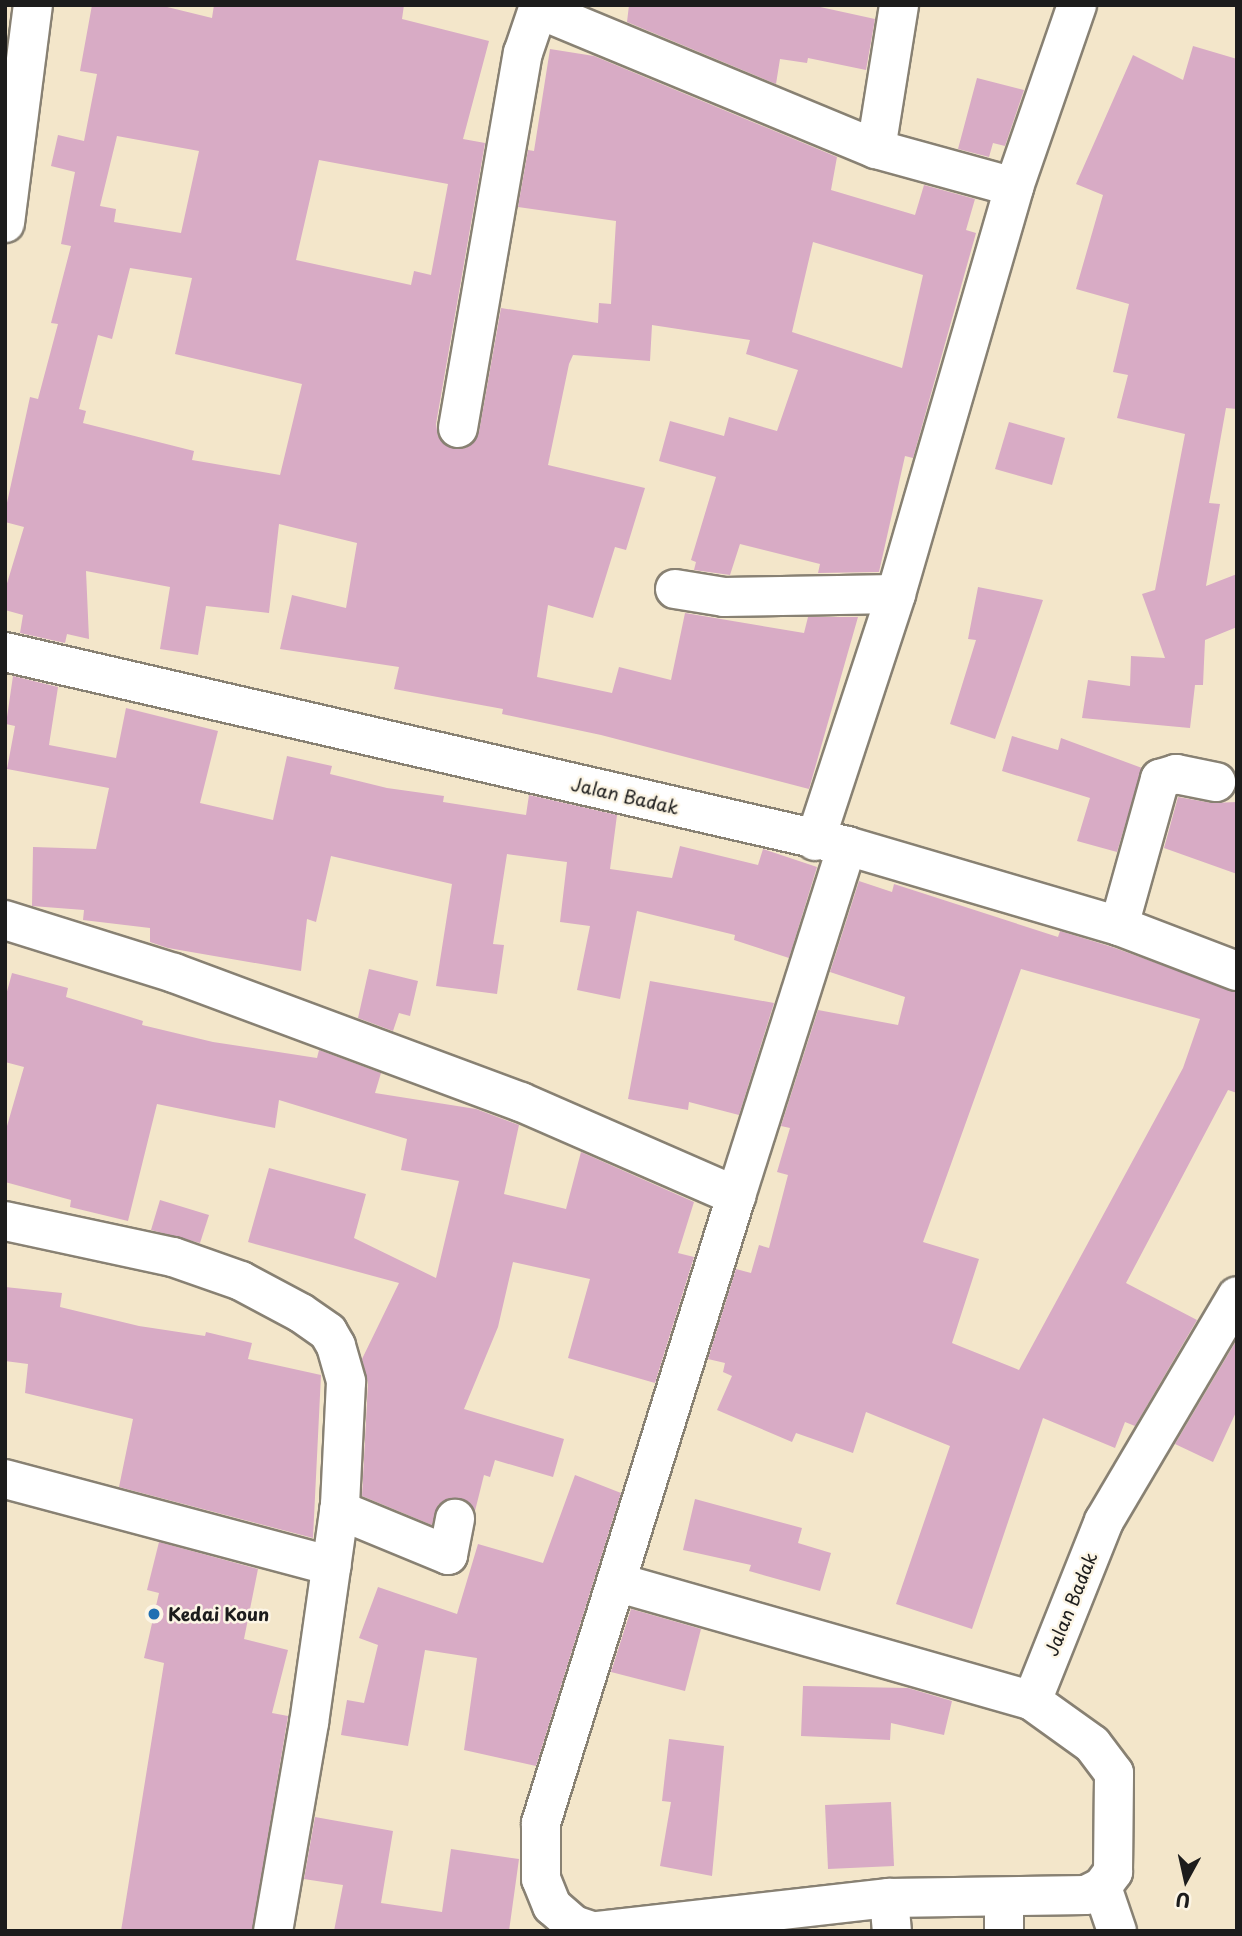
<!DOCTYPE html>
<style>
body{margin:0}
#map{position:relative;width:1242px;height:1936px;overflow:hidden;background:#f3e6ca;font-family:"Playpen Sans",sans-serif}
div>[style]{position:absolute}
.building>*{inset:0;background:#d8abc5}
.roads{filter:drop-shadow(2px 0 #888173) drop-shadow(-2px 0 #888173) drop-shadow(0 2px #888173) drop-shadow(0 -2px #888173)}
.street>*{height:38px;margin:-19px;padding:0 19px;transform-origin:19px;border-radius:19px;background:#fff}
.dots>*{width:19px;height:19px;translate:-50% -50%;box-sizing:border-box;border:4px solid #fcf5e5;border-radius:50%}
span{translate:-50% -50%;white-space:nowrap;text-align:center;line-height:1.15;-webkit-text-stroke:5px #fcf5e5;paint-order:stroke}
.street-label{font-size:18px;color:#1c1c1c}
.poi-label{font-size:18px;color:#1c1c1c;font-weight:700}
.left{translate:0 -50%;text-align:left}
.frame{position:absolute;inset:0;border:7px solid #1c1c1c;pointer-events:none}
.north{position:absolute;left:1151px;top:1845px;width:70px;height:70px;-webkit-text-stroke:5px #fcf5e5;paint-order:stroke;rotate:188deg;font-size:19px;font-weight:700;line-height:28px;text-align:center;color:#1c1c1c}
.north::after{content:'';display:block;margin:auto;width:24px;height:32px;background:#1c1c1c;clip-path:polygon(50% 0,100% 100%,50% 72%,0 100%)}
</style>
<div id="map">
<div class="building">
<div style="clip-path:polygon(evenodd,92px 5px,159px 5px,212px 18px,214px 5px,404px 5px,402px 19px,489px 41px,463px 139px,485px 143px,436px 424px,438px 436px,454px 449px,466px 448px,479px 432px,501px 308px,598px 323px,599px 303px,611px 304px,616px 221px,518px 207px,528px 150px,534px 151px,550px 49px,594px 56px,837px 157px,831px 190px,915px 215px,924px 185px,975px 199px,966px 230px,976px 233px,913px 458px,905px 456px,879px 572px,818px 573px,820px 564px,740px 544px,730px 575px,694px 570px,696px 562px,691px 560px,716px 477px,659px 461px,670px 421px,724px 436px,729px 417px,777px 431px,798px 370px,746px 354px,750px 340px,652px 325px,650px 361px,573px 355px,569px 364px,548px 465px,645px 488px,626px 550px,615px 547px,593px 618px,548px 605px,537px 677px,612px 693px,619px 667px,671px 680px,685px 613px,804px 633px,808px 617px,858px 617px,809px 789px,601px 735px,502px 714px,503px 709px,394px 689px,399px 667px,280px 649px,292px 595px,346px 608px,357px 543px,279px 524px,269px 613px,206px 606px,198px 655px,160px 649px,170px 587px,86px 571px,89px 639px,67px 634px,65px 643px,20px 633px,23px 615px,5px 610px,5px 590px,24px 527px,5px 522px,5px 512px,30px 397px,38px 399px,58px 324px,51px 323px,71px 246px,61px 244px,75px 172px,51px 166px,58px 135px,84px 141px,97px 74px,80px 71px,92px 5px,117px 136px,199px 151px,181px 233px,114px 222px,116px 209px,100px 206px,117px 136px,92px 5px,319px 160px,448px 184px,431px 275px,414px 271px,411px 285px,296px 260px,319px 160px,92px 5px,813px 242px,923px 275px,902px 368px,792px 332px,813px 242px,92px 5px,130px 268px,192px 278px,175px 354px,302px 384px,280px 475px,192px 460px,194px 451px,83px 423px,86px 411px,79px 409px,98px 335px,112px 339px,130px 268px)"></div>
<div style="clip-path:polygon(629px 5px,811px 5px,875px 19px,866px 70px,808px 58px,807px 63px,780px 59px,776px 84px,627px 22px)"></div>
<div style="clip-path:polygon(1193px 46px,1237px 59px,1237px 409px,1226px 408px,1209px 503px,1220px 504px,1206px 586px,1237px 574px,1237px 627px,1205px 640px,1203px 685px,1195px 685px,1190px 728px,1082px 718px,1088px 680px,1130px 686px,1131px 656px,1165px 658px,1142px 594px,1155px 590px,1185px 434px,1117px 418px,1128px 375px,1113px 372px,1129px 304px,1076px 289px,1103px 195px,1076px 184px,1133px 55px,1183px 80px)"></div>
<div style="clip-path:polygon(977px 78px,1024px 90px,1005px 146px,993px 143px,989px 157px,958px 149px)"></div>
<div style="clip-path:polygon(1009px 422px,1065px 438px,1052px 485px,995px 469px)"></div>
<div style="clip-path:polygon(978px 587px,1043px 600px,995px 739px,950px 724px,976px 640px,968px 639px)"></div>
<div style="clip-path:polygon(13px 676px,58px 687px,49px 745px,116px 758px,126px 708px,218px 731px,200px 803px,273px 820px,287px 756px,332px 766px,330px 774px,387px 788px,444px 796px,443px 802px,526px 815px,529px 795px,617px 815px,610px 869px,672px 878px,680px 846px,758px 865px,763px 849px,817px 867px,789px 958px,734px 940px,735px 935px,637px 911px,620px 999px,577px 990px,590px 926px,560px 922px,567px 862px,507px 854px,493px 944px,504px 945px,497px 994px,436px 986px,452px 884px,331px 856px,316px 922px,307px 919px,301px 971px,168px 948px,150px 942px,150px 928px,83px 920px,84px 910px,32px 906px,33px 847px,96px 849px,109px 788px,7px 769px,15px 726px,6px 724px)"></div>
<div style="clip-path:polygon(1012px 736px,1058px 750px,1061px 738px,1142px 768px,1117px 852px,1077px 841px,1090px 798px,1002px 771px)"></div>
<div style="clip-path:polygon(1178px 797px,1212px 803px,1237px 802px,1237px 874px,1164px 848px)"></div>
<div style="clip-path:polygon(evenodd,859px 881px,892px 892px,894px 884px,1058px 937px,1060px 931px,1112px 947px,1237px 992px,1237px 1093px,1228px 1090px,1126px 1283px,1197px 1320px,1135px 1426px,1125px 1422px,1115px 1448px,1043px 1418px,972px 1629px,896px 1604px,950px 1446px,866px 1412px,853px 1453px,796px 1433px,792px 1442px,717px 1410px,732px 1376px,723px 1372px,725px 1363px,708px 1359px,736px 1269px,751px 1273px,759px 1245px,769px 1248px,788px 1175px,777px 1172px,790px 1128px,781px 1126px,818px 1010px,898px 1025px,905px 997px,830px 972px,859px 881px,1021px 969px,1200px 1019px,1183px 1068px,1019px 1370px,952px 1343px,979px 1259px,923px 1242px,1021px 969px)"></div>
<div style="clip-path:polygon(369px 969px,418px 981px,410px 1016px,399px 1013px,393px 1031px,358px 1018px)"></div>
<div style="clip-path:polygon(12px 973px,68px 988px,66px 997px,143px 1021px,142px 1025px,213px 1042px,317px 1058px,319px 1050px,381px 1073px,375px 1093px,476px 1109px,519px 1125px,504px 1194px,566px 1209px,581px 1152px,694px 1202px,678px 1253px,694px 1257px,655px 1383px,568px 1358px,590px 1279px,513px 1262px,498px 1327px,464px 1409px,564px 1439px,553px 1477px,495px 1460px,490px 1477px,484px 1475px,475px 1511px,460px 1498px,449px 1498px,438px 1505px,432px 1525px,362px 1496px,368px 1383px,362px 1359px,399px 1283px,248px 1242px,269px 1168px,366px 1194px,354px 1238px,436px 1278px,459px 1181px,401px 1170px,407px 1139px,279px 1100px,275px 1128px,157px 1104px,128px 1221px,70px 1207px,71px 1200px,5px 1182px,5px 1133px,24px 1067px,5px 1062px,5px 999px)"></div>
<div style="clip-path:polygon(650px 981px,774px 1003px,739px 1115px,689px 1102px,688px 1110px,628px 1099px)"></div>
<div style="clip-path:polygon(160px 1200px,209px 1215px,200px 1243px,151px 1230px)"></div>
<div style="clip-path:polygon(5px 1287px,62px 1293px,60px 1307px,139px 1326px,205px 1336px,206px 1332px,252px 1343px,248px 1359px,321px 1375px,313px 1538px,119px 1487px,133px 1419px,25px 1393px,28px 1364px,5px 1361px)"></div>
<div style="clip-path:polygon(1236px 1341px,1237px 1410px,1213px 1462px,1175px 1444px)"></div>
<div style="clip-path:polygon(575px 1475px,621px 1493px,536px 1766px,464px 1750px,477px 1658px,425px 1650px,408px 1746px,341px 1735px,347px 1700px,364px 1703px,378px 1645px,359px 1638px,378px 1587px,457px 1614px,478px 1544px,543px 1563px)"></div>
<div style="clip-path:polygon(695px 1499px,802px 1528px,798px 1543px,831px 1553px,820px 1591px,749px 1571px,751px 1565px,683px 1550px)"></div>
<div style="clip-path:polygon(159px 1542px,258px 1569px,244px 1639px,288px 1650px,272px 1713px,288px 1716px,252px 1931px,121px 1931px,164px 1663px,144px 1658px,159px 1593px,147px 1590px)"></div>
<div style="clip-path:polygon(631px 1609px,701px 1629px,685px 1691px,611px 1672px)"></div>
<div style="clip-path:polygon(803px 1686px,908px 1688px,952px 1701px,944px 1735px,891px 1723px,890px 1740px,801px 1736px)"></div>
<div style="clip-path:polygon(669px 1739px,724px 1746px,712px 1876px,660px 1866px,671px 1802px,662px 1801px)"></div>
<div style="clip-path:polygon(891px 1802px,894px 1866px,828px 1869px,825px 1805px)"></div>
<div style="clip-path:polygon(315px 1817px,393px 1831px,381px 1903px,442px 1912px,451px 1849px,519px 1859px,509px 1931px,334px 1931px,343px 1885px,304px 1879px)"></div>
</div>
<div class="roads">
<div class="street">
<div style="left:876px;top:149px;width:146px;rotate:-80.9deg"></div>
<div style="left:5px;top:223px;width:220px;rotate:-82.7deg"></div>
<div style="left:458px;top:428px;width:381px;rotate:-80.2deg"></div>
<div style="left:523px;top:53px;width:46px;rotate:-71.2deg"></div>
<div style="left:538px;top:9px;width:366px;rotate:22.5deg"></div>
<div style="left:876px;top:149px;width:143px;rotate:15.4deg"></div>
<div style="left:675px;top:589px;width:50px;rotate:9.3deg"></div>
<div style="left:724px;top:597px;width:172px;rotate:-1deg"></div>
<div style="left:5px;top:652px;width:864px;rotate:12.97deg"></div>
<div style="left:847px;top:846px;width:284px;rotate:16.4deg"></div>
<div style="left:1119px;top:926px;width:126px;rotate:20.9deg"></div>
<div style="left:815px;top:841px;width:260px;rotate:-71.8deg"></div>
<div style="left:896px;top:594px;width:424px;rotate:-73.8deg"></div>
<div style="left:1014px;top:187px;width:193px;rotate:-70.9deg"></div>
<div style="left:5px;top:920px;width:177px;rotate:17.4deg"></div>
<div style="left:174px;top:973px;width:370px;rotate:20.4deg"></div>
<div style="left:521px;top:1102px;width:235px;rotate:23.6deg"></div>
<div style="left:736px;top:1196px;width:367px;rotate:-72.4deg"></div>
<div style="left:1119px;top:926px;width:153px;rotate:-74.4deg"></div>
<div style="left:1160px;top:779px;width:17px;rotate:-17deg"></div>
<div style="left:1176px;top:774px;width:41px;rotate:11.3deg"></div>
<div style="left:5px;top:1221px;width:172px;rotate:12.1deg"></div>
<div style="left:173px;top:1257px;width:72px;rotate:19.4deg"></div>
<div style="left:241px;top:1281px;width:68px;rotate:28.1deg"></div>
<div style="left:301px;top:1313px;width:33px;rotate:35deg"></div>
<div style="left:328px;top:1332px;width:16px;rotate:60deg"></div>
<div style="left:336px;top:1346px;width:37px;rotate:74deg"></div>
<div style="left:346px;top:1382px;width:123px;rotate:92.8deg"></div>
<div style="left:340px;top:1505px;width:220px;rotate:98.1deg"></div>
<div style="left:309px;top:1723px;width:211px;rotate:99.8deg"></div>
<div style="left:5px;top:1479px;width:338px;rotate:14.9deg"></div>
<div style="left:339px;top:1510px;width:118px;rotate:22.4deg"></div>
<div style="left:448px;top:1555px;width:37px;rotate:-79deg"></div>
<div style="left:619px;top:1583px;width:430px;rotate:15.9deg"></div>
<div style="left:1102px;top:1887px;width:46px;rotate:71.2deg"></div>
<div style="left:889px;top:1898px;width:33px;rotate:85deg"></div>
<div style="left:592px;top:1931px;width:19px;rotate:-162deg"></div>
<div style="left:574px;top:1925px;width:29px;rotate:-139deg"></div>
<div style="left:552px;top:1906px;width:29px;rotate:-112deg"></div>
<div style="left:541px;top:1879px;width:56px;rotate:-90deg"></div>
<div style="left:541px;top:1823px;width:657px;rotate:-72.72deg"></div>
<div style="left:598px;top:1931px;width:293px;rotate:-6.5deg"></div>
<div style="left:889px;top:1898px;width:197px;rotate:-0.9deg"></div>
<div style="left:1086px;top:1895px;width:18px;rotate:-27deg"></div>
<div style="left:1102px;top:1887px;width:19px;rotate:-54deg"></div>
<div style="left:1113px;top:1872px;width:99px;rotate:-89.4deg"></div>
<div style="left:1114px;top:1773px;width:36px;rotate:-127deg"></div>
<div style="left:1092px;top:1744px;width:74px;rotate:-144.4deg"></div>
<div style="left:1032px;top:1701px;width:194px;rotate:-68.2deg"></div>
<div style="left:1104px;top:1521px;width:261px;rotate:-59.4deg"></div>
<div style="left:1004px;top:1931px;width:33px;rotate:-90deg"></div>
</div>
</div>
<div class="dots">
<div style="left:154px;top:1614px;background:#1f6fb2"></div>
</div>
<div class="street-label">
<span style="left:625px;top:796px;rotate:13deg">Jalan Badak</span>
<span style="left:1071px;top:1604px;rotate:-68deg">Jalan Badak</span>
</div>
<div class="poi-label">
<span class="left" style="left:168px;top:1614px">Kedai Koun</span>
</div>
<div class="frame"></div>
<div class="north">U</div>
</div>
